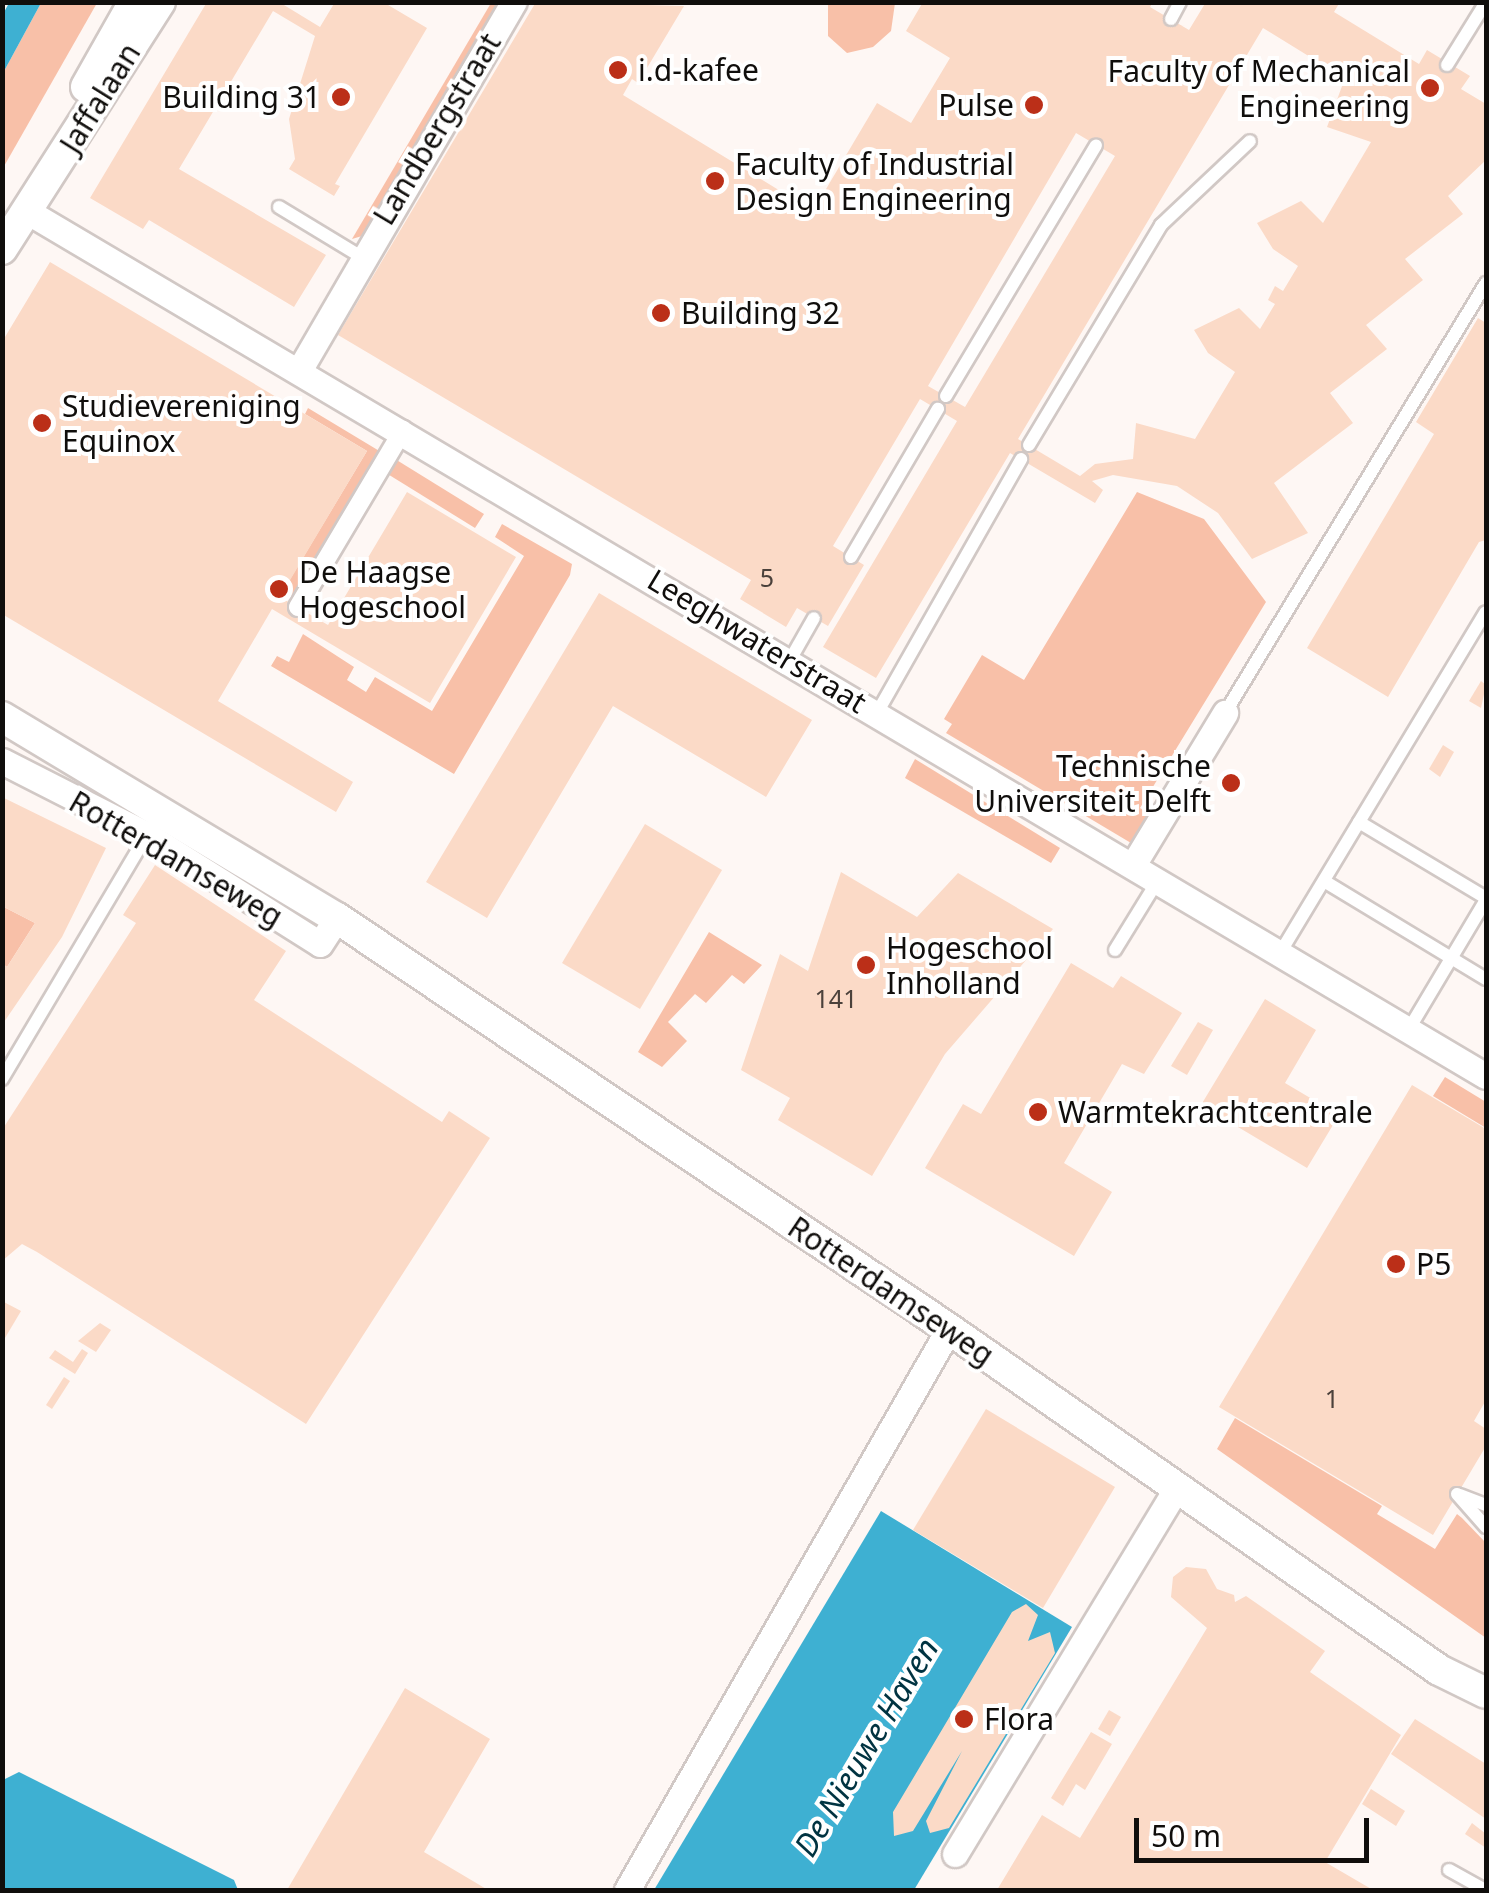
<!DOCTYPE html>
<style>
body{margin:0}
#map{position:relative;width:1489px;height:1893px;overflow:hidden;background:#fef7f4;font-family:"Noto Sans",sans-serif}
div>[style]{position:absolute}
.green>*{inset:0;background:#f8c0a8}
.water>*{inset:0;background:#3eb0d2}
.building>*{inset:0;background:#fbdac7}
.roads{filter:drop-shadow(2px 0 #d1c8c5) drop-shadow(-2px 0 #d1c8c5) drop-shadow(0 2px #d1c8c5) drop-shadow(0 -2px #d1c8c5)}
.service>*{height:12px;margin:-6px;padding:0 6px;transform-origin:6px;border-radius:6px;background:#fff}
.pedestrian>*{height:18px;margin:-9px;padding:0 9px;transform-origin:9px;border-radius:9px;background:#fff}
.minor>*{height:25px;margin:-12.5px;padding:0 12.5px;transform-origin:12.5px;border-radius:12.5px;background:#fff}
.tertiary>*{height:30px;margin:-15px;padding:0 15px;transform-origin:15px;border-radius:15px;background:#fff}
.dots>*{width:28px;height:28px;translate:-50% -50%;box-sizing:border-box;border:5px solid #fff;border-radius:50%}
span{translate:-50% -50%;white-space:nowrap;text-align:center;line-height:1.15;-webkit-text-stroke:8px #fff;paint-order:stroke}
.number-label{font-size:25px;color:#4b413b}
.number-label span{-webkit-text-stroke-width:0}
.poi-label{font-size:30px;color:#100e0c}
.left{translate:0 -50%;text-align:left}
.right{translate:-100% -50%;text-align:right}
.street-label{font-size:30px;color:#100e0c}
.water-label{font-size:32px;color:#003341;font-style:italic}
.frame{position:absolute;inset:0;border:5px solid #100e0c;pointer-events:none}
.scale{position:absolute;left:1134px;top:1818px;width:235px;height:45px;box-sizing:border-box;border:5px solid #100e0c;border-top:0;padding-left:12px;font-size:30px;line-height:35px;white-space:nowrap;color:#100e0c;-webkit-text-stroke:8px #fff;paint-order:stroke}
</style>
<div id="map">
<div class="green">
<div style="clip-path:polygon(41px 3px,97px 3px,3px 168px,3px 73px)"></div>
<div style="clip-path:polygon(491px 3px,502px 3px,362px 236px,352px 239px)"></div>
<div style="clip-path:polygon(828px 3px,895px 3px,891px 31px,873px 47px,847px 53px,828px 36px)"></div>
<div style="clip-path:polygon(308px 408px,381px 452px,293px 597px,283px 591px,367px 451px,305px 414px)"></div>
<div style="clip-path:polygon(395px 459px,484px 514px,475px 528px,386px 473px)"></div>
<div style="clip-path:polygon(1137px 492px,1204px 519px,1266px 602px,1140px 808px,1148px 813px,1131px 843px,946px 733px,952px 724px,944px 719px,982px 655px,1024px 680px)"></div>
<div style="clip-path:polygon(502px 524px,572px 564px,570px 575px,454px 774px,271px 666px,277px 656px,289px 662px,303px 634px,354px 667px,347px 680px,366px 692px,375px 677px,432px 711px,524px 556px,495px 537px)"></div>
<div style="clip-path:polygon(915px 759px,1060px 848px,1051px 863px,905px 778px)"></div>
<div style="clip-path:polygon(2px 906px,35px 923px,7px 967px,3px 964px)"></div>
<div style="clip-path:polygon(709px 932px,762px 965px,744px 984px,732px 975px,706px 1003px,695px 994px,668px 1022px,687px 1041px,662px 1067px,638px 1052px)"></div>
<div style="clip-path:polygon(1445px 1077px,1486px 1102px,1486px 1128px,1433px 1096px)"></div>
<div style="clip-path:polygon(1235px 1418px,1382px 1506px,1377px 1514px,1435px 1549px,1457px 1514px,1462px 1518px,1486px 1543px,1486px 1638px,1217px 1449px)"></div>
</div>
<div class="water">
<div style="clip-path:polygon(9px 3px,41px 3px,3px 73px,3px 14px)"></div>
<div style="clip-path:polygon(881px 1511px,1072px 1627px,914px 1890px,654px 1890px)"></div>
<div style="clip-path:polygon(19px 1772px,234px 1880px,238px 1890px,3px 1890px,3px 1780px)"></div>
</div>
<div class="building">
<div style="clip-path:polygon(207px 2px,279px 2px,320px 27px,335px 2px,383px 2px,427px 28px,335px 184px,340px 186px,334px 196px,289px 169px,295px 159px,289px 119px,315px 36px,273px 11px,179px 169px,326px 255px,294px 307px,149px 220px,143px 229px,90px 198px)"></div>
<div style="clip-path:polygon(evenodd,536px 2px,684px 6px,638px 83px,632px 79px,623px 95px,813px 211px,877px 103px,911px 123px,950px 58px,906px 31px,923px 2px,1153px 2px,1150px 7px,1189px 30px,1206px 2px,1340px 2px,1334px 12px,1419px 64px,1427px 50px,1470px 76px,1461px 89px,1486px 104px,1486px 160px,1448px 196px,1463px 214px,1405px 259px,1423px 280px,1366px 325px,1387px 349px,1330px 393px,1353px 423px,1274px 483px,1308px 533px,1252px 559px,1218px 513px,1177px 486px,1113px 475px,1092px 481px,1103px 490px,1095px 503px,1010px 453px,876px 678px,823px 647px,957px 421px,920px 399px,833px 546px,864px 565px,828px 626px,797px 608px,786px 627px,740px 599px,751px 580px,338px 335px,536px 2px,1263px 28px,1315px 60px,1310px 67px,1325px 76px,1330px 69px,1345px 78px,1327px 127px,1371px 142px,1323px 223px,1301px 201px,1257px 223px,1273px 249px,1298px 266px,1283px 291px,1275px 286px,1268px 300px,1275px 304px,1260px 329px,1239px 308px,1194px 330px,1208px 353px,1235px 372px,1195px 439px,1136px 423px,1133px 459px,1095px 464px,1080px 476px,1018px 439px,1263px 28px,536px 2px,1076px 133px,1115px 156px,965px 407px,928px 386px,1076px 133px)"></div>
<div style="clip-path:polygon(50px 262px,367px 451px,280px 597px,328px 625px,407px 492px,516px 557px,430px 703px,272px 609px,218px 701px,353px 782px,336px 812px,2px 614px,2px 342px)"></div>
<div style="clip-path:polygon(1478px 318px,1486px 323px,1486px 540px,1479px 542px,1388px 697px,1307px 648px,1434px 434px,1416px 422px)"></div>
<div style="clip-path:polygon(599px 593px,812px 720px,766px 797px,613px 706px,487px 918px,426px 882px)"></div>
<div style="clip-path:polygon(1481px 681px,1486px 685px,1481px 708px,1469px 701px)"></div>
<div style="clip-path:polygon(1443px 745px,1454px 752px,1440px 777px,1429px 769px)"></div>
<div style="clip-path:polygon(2px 797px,106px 848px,62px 937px,2px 1025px,2px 964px,7px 967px,35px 923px,2px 906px)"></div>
<div style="clip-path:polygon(645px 824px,722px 870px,640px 1009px,562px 963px)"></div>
<div style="clip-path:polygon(155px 865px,286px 951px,254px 1000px,442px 1122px,449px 1111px,490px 1138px,306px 1424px,37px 1252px,22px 1244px,2px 1261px,2px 1130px,136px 923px,123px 915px)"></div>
<div style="clip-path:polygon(841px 872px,917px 917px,958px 873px,1053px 929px,945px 1054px,872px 1176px,778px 1120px,790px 1098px,741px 1070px,780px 954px,808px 971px)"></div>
<div style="clip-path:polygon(1071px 963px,1113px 988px,1121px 976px,1182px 1013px,1144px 1074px,1122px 1064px,1064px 1163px,1112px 1192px,1074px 1256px,925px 1168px,963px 1104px,981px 1114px)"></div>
<div style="clip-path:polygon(1265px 999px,1316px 1030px,1285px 1083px,1339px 1115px,1307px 1168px,1201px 1105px)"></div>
<div style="clip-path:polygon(1198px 1022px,1213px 1030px,1187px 1075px,1171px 1066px)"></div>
<div style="clip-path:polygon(1412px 1085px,1486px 1129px,1486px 1400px,1474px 1421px,1486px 1429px,1486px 1446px,1433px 1535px,1219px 1407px)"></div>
<div style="clip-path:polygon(2px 1301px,21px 1311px,2px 1343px)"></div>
<div style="clip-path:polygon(100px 1323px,111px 1330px,96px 1352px,78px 1341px)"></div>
<div style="clip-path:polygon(82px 1349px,88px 1353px,75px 1374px,49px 1358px,55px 1350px,73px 1362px)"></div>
<div style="clip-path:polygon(64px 1377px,70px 1381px,52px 1409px,46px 1405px)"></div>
<div style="clip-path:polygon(986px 1409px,1115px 1487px,1043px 1608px,913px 1530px)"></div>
<div style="clip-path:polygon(1186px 1567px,1206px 1569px,1217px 1589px,1234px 1595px,1235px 1602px,1246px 1596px,1325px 1651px,1310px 1672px,1401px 1735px,1325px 1862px,1373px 1890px,997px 1890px,1042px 1815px,1080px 1838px,1207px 1628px,1171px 1597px,1173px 1577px)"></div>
<div style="clip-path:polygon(1026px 1604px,1038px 1615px,1028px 1641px,1050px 1632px,1055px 1653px,949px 1828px,930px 1833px,926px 1821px,962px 1751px,913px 1831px,894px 1836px,893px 1812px,1012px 1612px)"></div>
<div style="clip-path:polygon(405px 1688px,490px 1739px,424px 1852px,488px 1890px,287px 1890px)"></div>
<div style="clip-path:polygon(1109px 1710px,1121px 1717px,1110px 1736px,1098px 1729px)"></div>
<div style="clip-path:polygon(1415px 1719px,1486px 1764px,1486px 1819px,1391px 1754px)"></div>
<div style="clip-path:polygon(1091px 1732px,1112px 1744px,1085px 1790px,1076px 1784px,1063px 1806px,1051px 1798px)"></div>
<div style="clip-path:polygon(1371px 1789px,1405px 1811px,1396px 1826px,1362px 1804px)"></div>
<div style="clip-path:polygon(1472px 1823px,1486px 1834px,1486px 1848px,1465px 1834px)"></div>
</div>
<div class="roads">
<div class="service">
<div style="left:1171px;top:19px;width:19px;rotate:-62deg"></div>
<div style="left:1447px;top:65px;width:74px;rotate:-58.2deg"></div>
<div style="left:279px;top:207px;width:95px;rotate:31.2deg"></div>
<div style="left:946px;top:396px;width:292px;rotate:-59.1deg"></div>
<div style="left:1029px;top:445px;width:257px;rotate:-59deg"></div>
<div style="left:1161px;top:225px;width:122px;rotate:-43.3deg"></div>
<div style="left:851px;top:557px;width:172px;rotate:-59.6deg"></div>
<div style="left:790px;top:660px;width:48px;rotate:-60.3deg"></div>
<div style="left:877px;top:713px;width:292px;rotate:-60.4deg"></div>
<div style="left:1225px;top:713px;width:503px;rotate:-58.74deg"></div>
<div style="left:1359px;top:822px;width:148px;rotate:30.9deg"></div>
<div style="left:1324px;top:881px;width:189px;rotate:31.2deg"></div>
<div style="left:1115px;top:950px;width:82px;rotate:-58.4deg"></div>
<div style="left:1280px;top:953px;width:398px;rotate:-58.9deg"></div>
<div style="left:1409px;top:1029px;width:150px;rotate:-59.2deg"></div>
<div style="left:2px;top:1079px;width:286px;rotate:-59.3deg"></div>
<div style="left:1457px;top:1494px;width:44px;rotate:48.7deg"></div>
<div style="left:1460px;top:1495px;width:28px;rotate:21deg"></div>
<div style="left:1449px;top:1870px;width:41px;rotate:29.1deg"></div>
</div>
<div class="pedestrian">
<div style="left:298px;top:607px;width:206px;rotate:-59.3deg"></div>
</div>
<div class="minor">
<div style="left:25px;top:210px;width:1698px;rotate:30.66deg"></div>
<div style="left:300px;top:369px;width:425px;rotate:-59.8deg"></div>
<div style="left:2px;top:761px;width:163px;rotate:27deg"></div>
<div style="left:147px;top:835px;width:204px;rotate:32.2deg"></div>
<div style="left:320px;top:944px;width:31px;rotate:-57deg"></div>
<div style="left:1133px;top:865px;width:178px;rotate:-58.8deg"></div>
<div style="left:955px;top:1854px;width:429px;rotate:-58.8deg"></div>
<div style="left:627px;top:1890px;width:647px;rotate:-60.15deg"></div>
</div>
<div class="tertiary">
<div style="left:86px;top:87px;width:98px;rotate:-60.5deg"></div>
<div style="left:2px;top:249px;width:293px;rotate:-57.4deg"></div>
<div style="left:2px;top:717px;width:391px;rotate:31deg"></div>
<div style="left:337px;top:918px;width:737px;rotate:33.88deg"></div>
<div style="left:949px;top:1329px;width:597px;rotate:34.83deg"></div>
<div style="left:1439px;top:1670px;width:52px;rotate:26.1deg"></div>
</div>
</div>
<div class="dots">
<div style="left:618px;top:70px;background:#bb2f18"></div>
<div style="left:1430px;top:88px;background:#bb2f18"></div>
<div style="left:341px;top:97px;background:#bb2f18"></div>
<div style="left:1034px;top:105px;background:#bb2f18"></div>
<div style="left:715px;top:181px;background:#bb2f18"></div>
<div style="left:661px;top:313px;background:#bb2f18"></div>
<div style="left:42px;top:423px;background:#bb2f18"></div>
<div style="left:279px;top:589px;background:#bb2f18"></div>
<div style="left:1231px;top:783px;background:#bb2f18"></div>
<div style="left:866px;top:965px;background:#bb2f18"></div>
<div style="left:1038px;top:1112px;background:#bb2f18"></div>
<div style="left:1396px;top:1264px;background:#bb2f18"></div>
<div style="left:964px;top:1719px;background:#bb2f18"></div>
</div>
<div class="number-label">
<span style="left:767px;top:577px">5</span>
<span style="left:836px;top:998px">141</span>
<span style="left:1332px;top:1398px">1</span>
</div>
<div class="poi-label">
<span class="left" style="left:638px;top:70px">i.d-kafee</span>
<span class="right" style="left:1410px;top:88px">Faculty of Mechanical<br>Engineering</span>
<span class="right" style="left:321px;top:97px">Building 31</span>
<span class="right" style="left:1014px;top:105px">Pulse</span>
<span class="left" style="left:735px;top:181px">Faculty of Industrial<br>Design Engineering</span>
<span class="left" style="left:681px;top:313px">Building 32</span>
<span class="left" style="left:62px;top:423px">Studievereniging<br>Equinox</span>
<span class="left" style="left:299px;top:589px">De Haagse<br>Hogeschool</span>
<span class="right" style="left:1211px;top:783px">Technische<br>Universiteit Delft</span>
<span class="left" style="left:886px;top:965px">Hogeschool<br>Inholland</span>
<span class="left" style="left:1058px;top:1112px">Warmtekrachtcentrale</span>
<span class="left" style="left:1416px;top:1264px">P5</span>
<span class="left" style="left:984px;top:1719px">Flora</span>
</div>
<div class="street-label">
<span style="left:100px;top:98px;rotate:-58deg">Jaffalaan</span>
<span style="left:437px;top:129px;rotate:-59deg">Landbergstraat</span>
<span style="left:757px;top:641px;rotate:31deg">Leeghwaterstraat</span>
<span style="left:176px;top:859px;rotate:30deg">Rotterdamseweg</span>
<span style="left:891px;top:1291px;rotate:34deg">Rotterdamseweg</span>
</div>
<div class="water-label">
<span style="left:866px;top:1747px;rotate:-59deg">De Nieuwe Haven</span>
</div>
<div class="frame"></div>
<div class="scale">50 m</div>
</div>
